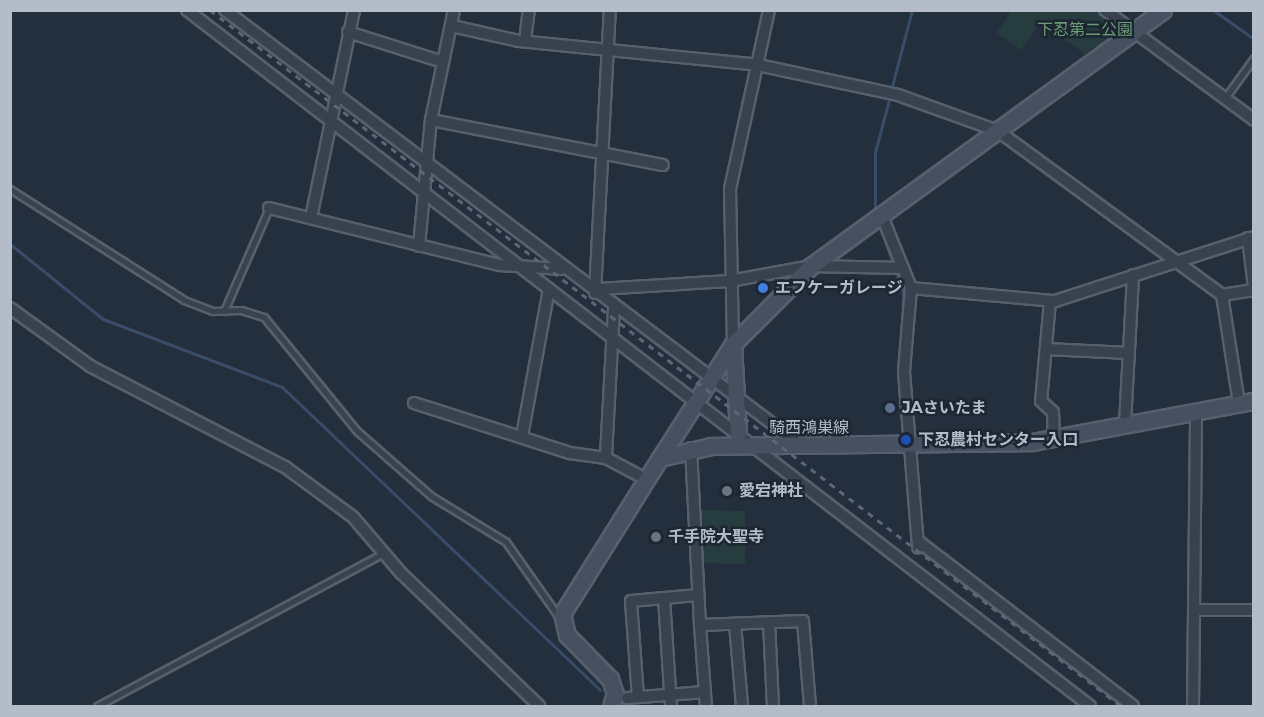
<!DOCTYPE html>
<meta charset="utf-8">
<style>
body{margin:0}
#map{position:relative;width:1264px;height:717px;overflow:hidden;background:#242f3e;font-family:Montserrat,"Noto Sans JP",sans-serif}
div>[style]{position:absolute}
.green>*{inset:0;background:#263c3f}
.stream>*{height:3px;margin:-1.5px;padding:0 1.5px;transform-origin:1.5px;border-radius:1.5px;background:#394c67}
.roads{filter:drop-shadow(2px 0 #565f6c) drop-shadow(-2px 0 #565f6c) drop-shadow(0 2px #565f6c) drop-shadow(0 -2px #565f6c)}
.lane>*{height:5px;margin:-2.5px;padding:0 2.5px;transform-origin:2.5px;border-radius:2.5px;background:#38414e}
.street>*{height:10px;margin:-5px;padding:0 5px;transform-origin:5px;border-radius:5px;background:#38414e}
.secondary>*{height:15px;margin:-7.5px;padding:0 7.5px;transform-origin:7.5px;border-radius:7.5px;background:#465061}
.rail>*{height:3px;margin-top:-1.5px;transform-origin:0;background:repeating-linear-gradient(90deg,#5a6575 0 6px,transparent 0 12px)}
.dots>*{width:16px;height:16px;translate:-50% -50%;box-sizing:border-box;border:3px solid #1d2633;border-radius:50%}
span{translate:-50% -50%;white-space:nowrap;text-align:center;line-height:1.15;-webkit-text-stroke:5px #1d2633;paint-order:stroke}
.park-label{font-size:16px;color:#6b9a76}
.poi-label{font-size:16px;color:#b4bcc9;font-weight:700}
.left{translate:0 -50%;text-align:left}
.street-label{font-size:16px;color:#b4bcc9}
.frame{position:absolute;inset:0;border:12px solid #b4bcc9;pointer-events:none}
</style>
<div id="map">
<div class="green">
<div style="clip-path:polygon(1012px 10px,1095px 11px,1119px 31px,1085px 54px,1041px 22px,1021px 50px,996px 33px)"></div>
<div style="clip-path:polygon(698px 510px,745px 511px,745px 564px,701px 563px)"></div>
</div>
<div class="stream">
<div style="left:1213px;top:10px;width:50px;rotate:35.3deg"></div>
<div style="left:891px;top:90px;width:83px;rotate:-75.3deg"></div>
<div style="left:875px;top:213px;width:61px;rotate:-90deg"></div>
<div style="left:875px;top:152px;width:58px;rotate:-75deg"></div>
<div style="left:879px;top:222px;width:44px;rotate:71.6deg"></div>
<div style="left:10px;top:244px;width:119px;rotate:38.9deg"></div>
<div style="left:103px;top:319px;width:191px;rotate:20.8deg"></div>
<div style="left:282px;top:387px;width:439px;rotate:43.6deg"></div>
<div style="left:895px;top:270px;width:23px;rotate:70deg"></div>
<div style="left:903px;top:292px;width:102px;rotate:91.1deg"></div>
</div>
<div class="roads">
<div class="lane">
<div style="left:1225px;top:98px;width:49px;rotate:-54.1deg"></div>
<div style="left:10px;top:189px;width:206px;rotate:32.5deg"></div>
<div style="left:184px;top:300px;width:31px;rotate:21deg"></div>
<div style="left:213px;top:311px;width:28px;rotate:-2deg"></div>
<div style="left:241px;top:310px;width:24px;rotate:17deg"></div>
<div style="left:264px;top:317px;width:147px;rotate:50.8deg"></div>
<div style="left:357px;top:431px;width:98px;rotate:41.3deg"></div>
<div style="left:431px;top:496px;width:88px;rotate:31.5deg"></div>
<div style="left:506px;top:542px;width:92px;rotate:54.8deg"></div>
<div style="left:224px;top:311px;width:112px;rotate:-66.4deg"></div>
<div style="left:97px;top:706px;width:327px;rotate:-28.1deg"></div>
</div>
<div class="street">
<div style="left:187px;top:10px;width:1140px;rotate:37.62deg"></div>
<div style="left:225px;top:10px;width:720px;rotate:37.09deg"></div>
<div style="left:1105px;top:10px;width:185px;rotate:36.4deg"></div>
<div style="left:452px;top:26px;width:69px;rotate:12.6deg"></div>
<div style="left:519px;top:41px;width:240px;rotate:5.7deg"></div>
<div style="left:758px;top:65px;width:143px;rotate:12.1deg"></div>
<div style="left:898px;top:95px;width:106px;rotate:19.8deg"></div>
<div style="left:998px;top:131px;width:278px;rotate:36.2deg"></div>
<div style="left:1222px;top:295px;width:109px;rotate:81.1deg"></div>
<div style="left:348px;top:32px;width:100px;rotate:17.5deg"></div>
<div style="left:525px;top:41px;width:31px;rotate:-83deg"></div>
<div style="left:431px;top:120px;width:236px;rotate:11deg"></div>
<div style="left:269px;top:208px;width:238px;rotate:13.9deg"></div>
<div style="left:500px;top:265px;width:62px;rotate:3.7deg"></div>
<div style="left:882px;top:216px;width:78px;rotate:68.1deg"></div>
<div style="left:911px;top:288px;width:84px;rotate:94.8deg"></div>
<div style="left:904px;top:372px;width:176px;rotate:85.4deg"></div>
<div style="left:311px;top:218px;width:212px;rotate:-78.3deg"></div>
<div style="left:1248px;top:238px;width:49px;rotate:83deg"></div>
<div style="left:419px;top:246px;width:127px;rotate:-84.6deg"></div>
<div style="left:431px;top:120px;width:112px;rotate:-78.2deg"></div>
<div style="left:911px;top:288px;width:145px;rotate:5.2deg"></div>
<div style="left:1055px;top:301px;width:209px;rotate:-17.8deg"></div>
<div style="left:598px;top:289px;width:132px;rotate:-3.5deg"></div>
<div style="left:730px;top:281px;width:82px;rotate:-10.5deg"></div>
<div style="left:811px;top:266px;width:92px;rotate:1.2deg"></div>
<div style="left:595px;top:293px;width:283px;rotate:-87deg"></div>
<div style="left:1222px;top:295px;width:32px;rotate:-9deg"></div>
<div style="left:1050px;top:301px;width:100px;rotate:95.1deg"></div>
<div style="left:1041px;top:401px;width:16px;rotate:43deg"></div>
<div style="left:1053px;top:412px;width:26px;rotate:88deg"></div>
<div style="left:10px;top:308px;width:99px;rotate:35.9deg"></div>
<div style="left:90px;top:366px;width:220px;rotate:27.4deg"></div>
<div style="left:285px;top:467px;width:84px;rotate:36.3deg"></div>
<div style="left:353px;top:517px;width:74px;rotate:49.4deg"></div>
<div style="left:401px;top:573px;width:192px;rotate:43.9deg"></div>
<div style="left:614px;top:308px;width:150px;rotate:93.1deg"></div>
<div style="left:606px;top:458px;width:43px;rotate:27.8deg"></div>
<div style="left:733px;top:344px;width:155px;rotate:-91.1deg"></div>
<div style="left:730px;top:189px;width:183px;rotate:-77.7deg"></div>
<div style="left:1046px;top:349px;width:83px;rotate:2.8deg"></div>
<div style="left:414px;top:403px;width:164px;rotate:17.8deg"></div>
<div style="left:570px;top:453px;width:36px;rotate:8deg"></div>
<div style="left:1125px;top:424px;width:149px;rotate:-86.9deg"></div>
<div style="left:522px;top:436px;width:149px;rotate:-79.6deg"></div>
<div style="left:691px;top:448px;width:177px;rotate:87.1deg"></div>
<div style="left:700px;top:625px;width:103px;rotate:-2.2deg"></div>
<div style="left:803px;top:621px;width:85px;rotate:85.3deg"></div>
<div style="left:918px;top:541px;width:271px;rotate:37.5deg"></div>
<div style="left:664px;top:598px;width:108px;rotate:86.3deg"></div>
<div style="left:1194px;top:610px;width:60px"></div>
<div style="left:769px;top:622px;width:84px;rotate:87.3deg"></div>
<div style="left:735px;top:624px;width:82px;rotate:85.1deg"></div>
<div style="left:700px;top:625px;width:81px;rotate:85.8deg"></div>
<div style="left:638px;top:697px;width:96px;rotate:-94.2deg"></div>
<div style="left:631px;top:601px;width:67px;rotate:-5.1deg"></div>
<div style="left:627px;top:698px;width:78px;rotate:-4.4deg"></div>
<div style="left:1193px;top:706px;width:296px;rotate:-89.4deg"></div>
</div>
<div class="secondary">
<div style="left:733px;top:344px;width:90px;rotate:86.8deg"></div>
<div style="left:660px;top:458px;width:135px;rotate:-57.4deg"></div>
<div style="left:733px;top:344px;width:110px;rotate:-45deg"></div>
<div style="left:811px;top:266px;width:435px;rotate:-36deg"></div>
<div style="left:611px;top:706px;width:13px;rotate:-72deg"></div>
<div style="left:615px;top:694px;width:16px;rotate:-108deg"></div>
<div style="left:610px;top:679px;width:62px;rotate:-134.3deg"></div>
<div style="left:567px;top:635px;width:22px;rotate:-103deg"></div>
<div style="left:562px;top:614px;width:184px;rotate:-57.9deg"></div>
<div style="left:660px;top:458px;width:52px;rotate:-13.2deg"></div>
<div style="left:711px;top:446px;width:321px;rotate:-0.7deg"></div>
<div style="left:1032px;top:442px;width:226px;rotate:-10.5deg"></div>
</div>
</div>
<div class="rail">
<div style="left:210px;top:10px;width:1146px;rotate:37.38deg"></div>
</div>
<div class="dots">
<div style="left:763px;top:288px;background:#3f7fe0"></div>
<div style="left:890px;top:408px;background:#5c6f8a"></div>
<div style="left:906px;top:440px;background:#1a4fb4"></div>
<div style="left:727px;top:491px;background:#6b7280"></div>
<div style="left:656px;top:537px;background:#6b7280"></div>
</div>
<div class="park-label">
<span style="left:1085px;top:30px">下忍第二公園</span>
</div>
<div class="poi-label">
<span class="left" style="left:775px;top:288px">エフケーガレージ</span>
<span class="left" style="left:902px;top:408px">JAさいたま</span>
<span class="left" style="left:918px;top:440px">下忍農村センター入口</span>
<span class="left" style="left:739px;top:491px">愛宕神社</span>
<span class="left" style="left:668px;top:537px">千手院大聖寺</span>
</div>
<div class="street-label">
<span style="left:809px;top:428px">騎西鴻巣線</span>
</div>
<div class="frame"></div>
</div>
